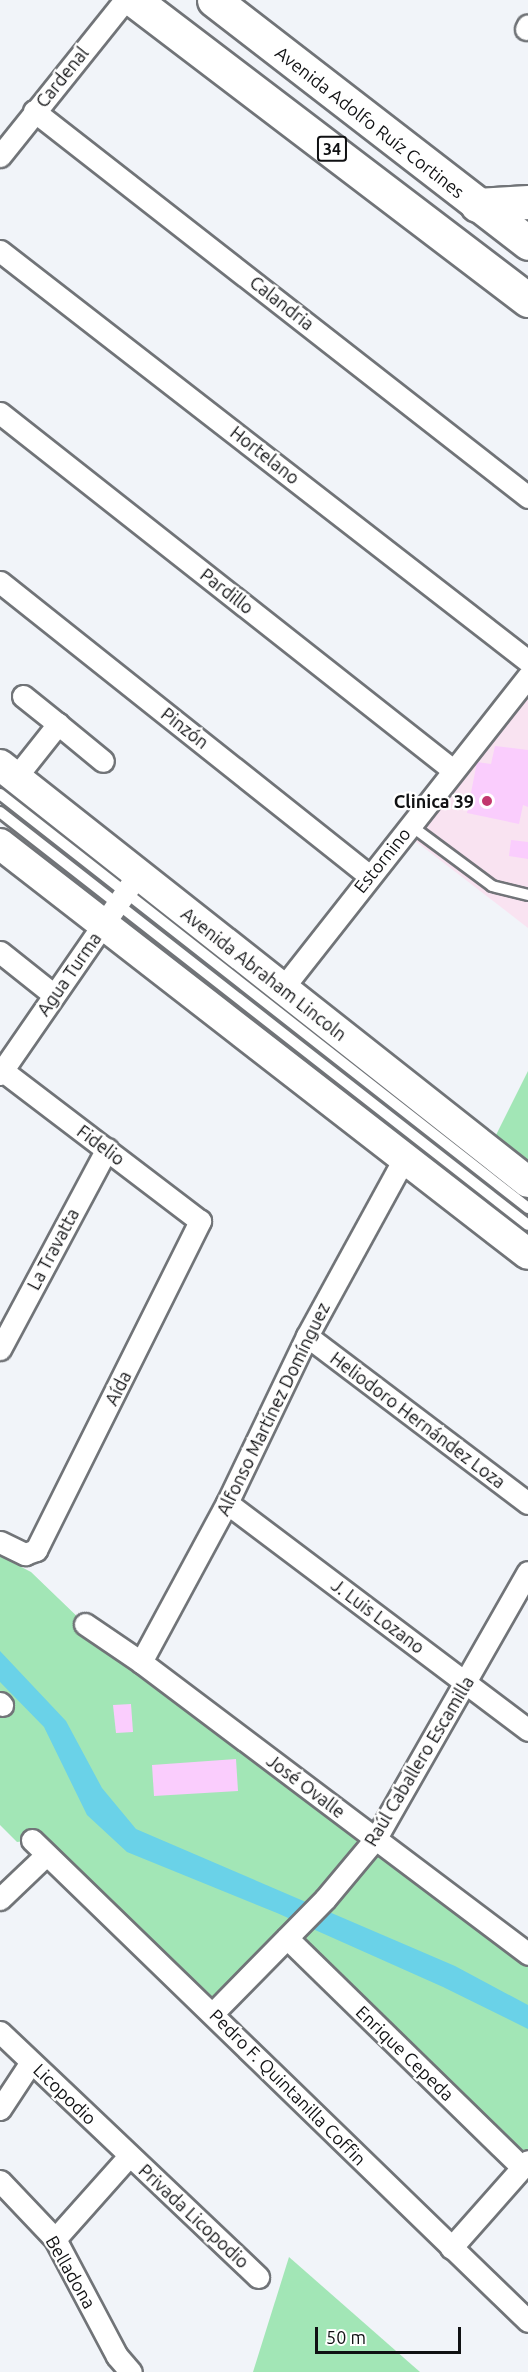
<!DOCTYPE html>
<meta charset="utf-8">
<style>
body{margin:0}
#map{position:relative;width:528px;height:2372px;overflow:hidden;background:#f1f4f9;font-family:Ubuntu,sans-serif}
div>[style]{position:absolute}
.medical>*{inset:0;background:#f9e3f1}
.green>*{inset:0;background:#a2e6b6}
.water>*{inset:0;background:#6ad2e8}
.building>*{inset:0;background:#facdfd}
.roads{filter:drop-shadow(2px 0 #717478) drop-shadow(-2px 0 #717478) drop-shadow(0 2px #717478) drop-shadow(0 -2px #717478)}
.service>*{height:10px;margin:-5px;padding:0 5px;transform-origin:5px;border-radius:5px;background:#fff}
.minor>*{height:21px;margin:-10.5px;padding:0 10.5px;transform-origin:10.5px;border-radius:10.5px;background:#fff}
.secondary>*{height:30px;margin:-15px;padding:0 15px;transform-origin:15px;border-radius:15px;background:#fff}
.primary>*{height:33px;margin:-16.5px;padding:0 16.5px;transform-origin:16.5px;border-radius:16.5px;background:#fff}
.dots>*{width:16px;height:16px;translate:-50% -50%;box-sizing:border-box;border:3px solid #fff;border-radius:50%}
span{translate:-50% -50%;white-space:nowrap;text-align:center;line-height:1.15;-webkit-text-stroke:4.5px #fff;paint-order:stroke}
.shield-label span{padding:2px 4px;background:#fff;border:2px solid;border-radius:4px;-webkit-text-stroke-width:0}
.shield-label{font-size:16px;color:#101113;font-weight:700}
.street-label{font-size:18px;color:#101113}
.poi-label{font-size:18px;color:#101113;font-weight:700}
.right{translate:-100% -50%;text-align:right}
.scale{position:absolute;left:315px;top:2327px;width:146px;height:27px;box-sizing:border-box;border:3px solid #101113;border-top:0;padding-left:8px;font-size:18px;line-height:21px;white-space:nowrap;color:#101113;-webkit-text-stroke:4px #fff;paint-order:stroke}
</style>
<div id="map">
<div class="medical">
<div style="clip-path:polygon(528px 698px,528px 928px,414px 840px)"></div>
</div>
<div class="green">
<div style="clip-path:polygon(528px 1071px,528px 1164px,495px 1137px)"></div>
<div style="clip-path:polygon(0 1556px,31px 1572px,85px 1624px,528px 1954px,528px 2161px,287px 1938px,213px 2013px,32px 1840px,17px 1842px,0 1825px)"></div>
<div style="clip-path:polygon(289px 2257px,420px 2372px,253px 2372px)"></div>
</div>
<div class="water">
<div style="clip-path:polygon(0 1651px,66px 1721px,102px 1788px,136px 1829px,455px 1966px,528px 2005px,528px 2029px,443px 1987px,277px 1913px,127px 1852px,87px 1815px,44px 1727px,0 1682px)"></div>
</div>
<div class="building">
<div style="clip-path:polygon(495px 746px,528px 750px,528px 807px,523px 805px,519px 824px,467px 813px,477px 762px,491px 764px)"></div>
<div style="clip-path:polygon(511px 840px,528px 842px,528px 859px,509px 856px)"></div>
<div style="clip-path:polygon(131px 1704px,133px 1732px,116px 1733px,113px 1705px)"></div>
<div style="clip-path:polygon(236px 1759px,238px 1791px,154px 1796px,152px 1765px)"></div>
</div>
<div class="roads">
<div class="service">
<div style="left:0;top:794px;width:671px;rotate:38.1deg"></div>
<div style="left:0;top:812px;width:670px;rotate:38.03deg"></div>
<div style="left:410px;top:825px;width:102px;rotate:36.6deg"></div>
<div style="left:492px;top:886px;width:37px;rotate:14deg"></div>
</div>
<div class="minor">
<div style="left:526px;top:29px;width:4px;rotate:-63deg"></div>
<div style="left:34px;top:111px;width:627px;rotate:38deg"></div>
<div style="left:0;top:156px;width:200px;rotate:-51.3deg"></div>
<div style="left:0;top:251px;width:668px;rotate:37.83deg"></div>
<div style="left:0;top:413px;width:577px;rotate:38.24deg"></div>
<div style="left:0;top:582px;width:471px;rotate:38.5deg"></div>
<div style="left:23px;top:696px;width:45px;rotate:38.7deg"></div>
<div style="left:16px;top:777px;width:68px;rotate:-51.6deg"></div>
<div style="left:58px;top:724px;width:58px;rotate:39.4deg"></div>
<div style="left:0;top:952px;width:69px;rotate:38.5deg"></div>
<div style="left:282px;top:989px;width:398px;rotate:-51.8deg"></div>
<div style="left:0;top:1074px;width:243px;rotate:-55.4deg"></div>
<div style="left:307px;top:1336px;width:277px;rotate:37.1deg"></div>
<div style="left:0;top:1349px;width:227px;rotate:-61.9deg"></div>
<div style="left:227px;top:1503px;width:377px;rotate:37deg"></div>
<div style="left:0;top:1542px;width:28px;rotate:26deg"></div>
<div style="left:25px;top:1554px;width:12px;rotate:-20deg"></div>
<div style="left:36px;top:1550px;width:368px;rotate:-63.5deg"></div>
<div style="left:200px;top:1221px;width:249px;rotate:-142.7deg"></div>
<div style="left:85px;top:1624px;width:68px;rotate:34.2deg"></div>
<div style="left:141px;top:1662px;width:485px;rotate:37deg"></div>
<div style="left:141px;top:1662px;width:181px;rotate:-61.6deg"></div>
<div style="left:227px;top:1503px;width:185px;rotate:-64.4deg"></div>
<div style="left:307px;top:1336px;width:204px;rotate:-61.3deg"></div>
<div style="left:0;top:1703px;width:3px;rotate:45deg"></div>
<div style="left:32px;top:1840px;width:691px;rotate:44.12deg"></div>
<div style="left:0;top:1899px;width:64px;rotate:-43.7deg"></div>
<div style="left:287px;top:1938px;width:328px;rotate:44.3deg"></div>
<div style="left:213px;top:2013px;width:160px;rotate:-45.5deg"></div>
<div style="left:325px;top:1899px;width:80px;rotate:-50.1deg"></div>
<div style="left:376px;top:1838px;width:306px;rotate:-60.3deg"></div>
<div style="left:0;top:2032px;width:356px;rotate:43.5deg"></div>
<div style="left:0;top:2109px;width:56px;rotate:-56.6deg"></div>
<div style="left:0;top:2181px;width:80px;rotate:46.5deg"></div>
<div style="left:55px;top:2239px;width:132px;rotate:62.1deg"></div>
<div style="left:117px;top:2356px;width:21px;rotate:49deg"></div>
<div style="left:55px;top:2239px;width:111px;rotate:-48.3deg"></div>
<div style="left:451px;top:2248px;width:116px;rotate:-48.5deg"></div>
</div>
<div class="secondary">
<div style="left:0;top:765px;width:673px;rotate:38.3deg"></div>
<div style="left:0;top:844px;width:668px;rotate:37.83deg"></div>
</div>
<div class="primary">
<div style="left:134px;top:0;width:495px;rotate:37.3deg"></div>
<div style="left:214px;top:0;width:397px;rotate:37.7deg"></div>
<div style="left:477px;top:205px;width:51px;rotate:-3.4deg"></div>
</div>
</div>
<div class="dots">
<div style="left:487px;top:801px;background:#c2376e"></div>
</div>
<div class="shield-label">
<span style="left:332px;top:149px">34</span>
</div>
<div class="street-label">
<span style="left:62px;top:77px;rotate:-51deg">Cardenal</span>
<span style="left:370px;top:122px;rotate:38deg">Avenida Adolfo Ruíz Cortines</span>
<span style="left:282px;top:303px;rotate:38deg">Calandria</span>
<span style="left:265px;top:455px;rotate:38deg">Hortelano</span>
<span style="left:227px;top:591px;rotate:38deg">Pardillo</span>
<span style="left:185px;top:728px;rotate:38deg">Pinzón</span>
<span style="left:382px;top:860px;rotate:-51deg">Estornino</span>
<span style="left:69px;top:974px;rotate:-55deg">Agua Turma</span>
<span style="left:264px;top:974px;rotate:38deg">Avenida Abraham Lincoln</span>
<span style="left:101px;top:1145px;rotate:37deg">Fidelio</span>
<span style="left:53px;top:1249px;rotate:-62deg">La Travatta</span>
<span style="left:118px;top:1388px;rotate:-63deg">Aída</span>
<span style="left:273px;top:1409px;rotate:-64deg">Alfonso Martínez Domínguez</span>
<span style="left:418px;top:1420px;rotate:37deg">Heliodoro Hernández Loza</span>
<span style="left:378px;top:1616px;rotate:37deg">J. Luis Lozano</span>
<span style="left:419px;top:1761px;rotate:-59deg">Raúl Caballero Escamilla</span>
<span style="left:306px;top:1786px;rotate:37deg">José Ovalle</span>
<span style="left:405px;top:2053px;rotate:44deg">Enrique Cepeda</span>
<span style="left:288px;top:2087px;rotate:45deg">Pedro F. Quintanilla Coffin</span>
<span style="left:65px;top:2094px;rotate:44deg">Licopodio</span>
<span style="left:194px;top:2216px;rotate:43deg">Privada Licopodio</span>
<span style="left:71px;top:2272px;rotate:60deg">Belladona</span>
</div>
<div class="poi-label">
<span class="right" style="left:474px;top:801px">Clinica 39</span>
</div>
<div class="scale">50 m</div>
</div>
